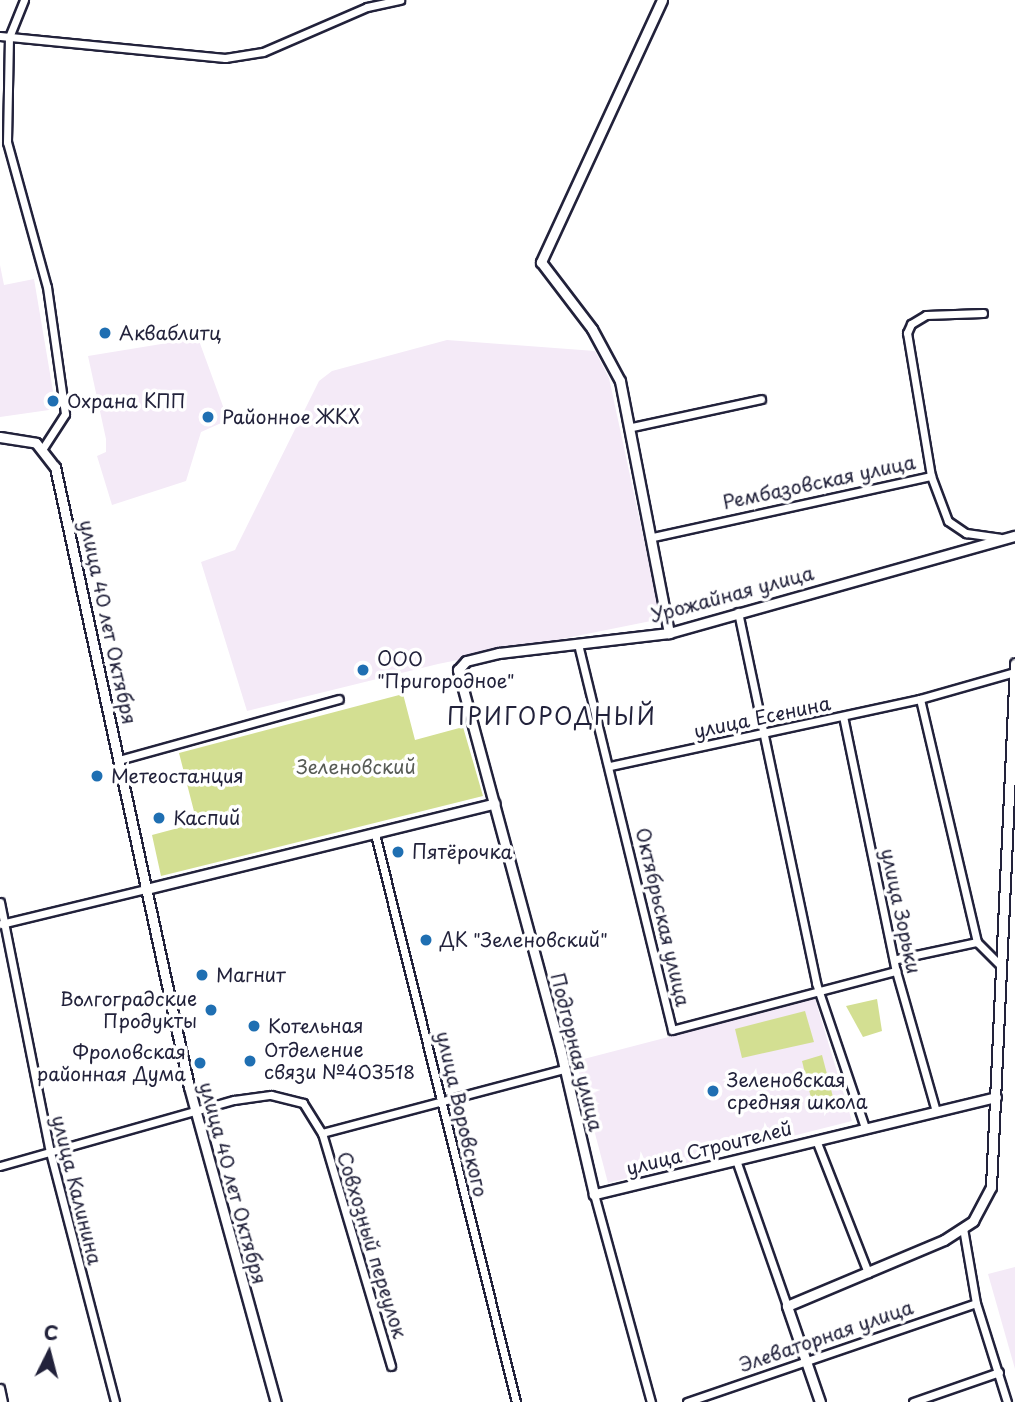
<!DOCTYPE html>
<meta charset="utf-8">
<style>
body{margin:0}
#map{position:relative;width:1015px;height:1402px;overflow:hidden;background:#fff;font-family:"Playpen Sans",sans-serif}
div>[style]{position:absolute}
.built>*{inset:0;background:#f4eaf7}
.green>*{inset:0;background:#d3df92}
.roads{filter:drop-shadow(2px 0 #22223b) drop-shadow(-2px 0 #22223b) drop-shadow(0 2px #22223b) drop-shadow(0 -2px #22223b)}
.minor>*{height:7px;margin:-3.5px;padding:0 3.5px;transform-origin:3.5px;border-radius:3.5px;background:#fff}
.tertiary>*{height:9px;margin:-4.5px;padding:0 4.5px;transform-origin:4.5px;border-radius:4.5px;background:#fff}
.dots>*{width:19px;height:19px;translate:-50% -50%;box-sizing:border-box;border:4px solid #fff;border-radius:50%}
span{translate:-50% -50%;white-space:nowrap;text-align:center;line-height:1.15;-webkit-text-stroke:7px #fff;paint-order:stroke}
.poi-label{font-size:19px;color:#22223b}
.left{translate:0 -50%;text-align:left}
.right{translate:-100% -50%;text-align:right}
.street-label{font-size:19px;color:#22223b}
.park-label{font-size:19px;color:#575b55}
.quarter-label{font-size:23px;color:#22223b;letter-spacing:2px}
.north{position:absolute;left:14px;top:1318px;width:70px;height:70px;-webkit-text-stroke:5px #fff;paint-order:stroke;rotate:6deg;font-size:19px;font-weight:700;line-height:28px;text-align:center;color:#22223b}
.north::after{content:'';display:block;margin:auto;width:24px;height:32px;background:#22223b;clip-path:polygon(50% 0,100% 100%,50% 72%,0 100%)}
</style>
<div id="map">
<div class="built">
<div style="clip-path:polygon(0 265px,4px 285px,34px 279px,56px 409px,0 417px)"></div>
<div style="clip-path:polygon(198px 338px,228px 420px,201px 432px,186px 481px,112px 505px,97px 456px,106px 452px,106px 439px,88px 356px)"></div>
<div style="clip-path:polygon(447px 340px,595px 351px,609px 378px,661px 619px,438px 664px,247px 711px,201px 562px,235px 550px,319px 381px,332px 371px)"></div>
<div style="clip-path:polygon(815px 999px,852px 1121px,608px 1183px,576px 1061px)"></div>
<div style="clip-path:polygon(1015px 1267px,1015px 1369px,988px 1274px)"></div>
</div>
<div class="green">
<div style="clip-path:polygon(403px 694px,415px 740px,463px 727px,483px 796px,161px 876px,152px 835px,197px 823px,179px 753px)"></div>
<div style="clip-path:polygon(877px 999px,882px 1031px,863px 1037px,846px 1006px)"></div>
<div style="clip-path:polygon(805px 1011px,814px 1042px,742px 1058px,735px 1029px)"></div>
<div style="clip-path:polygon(822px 1055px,833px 1097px,812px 1102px,802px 1061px)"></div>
</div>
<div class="roads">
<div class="minor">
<div style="left:24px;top:0;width:40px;rotate:112deg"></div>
<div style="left:9px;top:37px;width:105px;rotate:91.1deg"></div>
<div style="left:7px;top:142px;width:150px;rotate:74.6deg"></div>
<div style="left:47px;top:287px;width:128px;rotate:81.9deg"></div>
<div style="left:65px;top:414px;width:40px;rotate:122.9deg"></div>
<div style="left:0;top:36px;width:226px;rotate:5.6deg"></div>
<div style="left:225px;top:58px;width:38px;rotate:-9deg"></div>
<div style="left:263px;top:52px;width:113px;rotate:-23.4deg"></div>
<div style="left:367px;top:7px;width:34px;rotate:-12deg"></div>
<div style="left:632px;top:427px;width:132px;rotate:-12.2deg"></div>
<div style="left:931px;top:476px;width:145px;rotate:-99.5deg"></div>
<div style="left:907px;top:333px;width:10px;rotate:-66deg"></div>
<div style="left:911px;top:324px;width:17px;rotate:-31deg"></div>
<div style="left:926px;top:315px;width:57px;rotate:-2deg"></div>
<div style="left:653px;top:537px;width:285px;rotate:-12.4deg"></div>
<div style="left:931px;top:476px;width:48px;rotate:69.3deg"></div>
<div style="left:948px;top:521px;width:22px;rotate:34deg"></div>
<div style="left:966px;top:533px;width:34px;rotate:8deg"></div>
<div style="left:738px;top:612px;width:379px;rotate:78.1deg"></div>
<div style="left:816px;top:983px;width:153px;rotate:71.3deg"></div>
<div style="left:578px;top:644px;width:397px;rotate:76.3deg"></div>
<div style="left:672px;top:1030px;width:232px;rotate:-14.8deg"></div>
<div style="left:920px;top:699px;width:250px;rotate:76.8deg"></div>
<div style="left:977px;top:942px;width:35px;rotate:45deg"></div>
<div style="left:843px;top:716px;width:260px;rotate:78.3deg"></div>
<div style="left:896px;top:971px;width:146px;rotate:74.1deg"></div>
<div style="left:119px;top:760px;width:228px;rotate:-15.5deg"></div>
<div style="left:610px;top:766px;width:317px;rotate:-12.2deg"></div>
<div style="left:920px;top:699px;width:99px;rotate:-15.9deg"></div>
<div style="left:375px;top:834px;width:585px;rotate:76.06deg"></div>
<div style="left:0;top:902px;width:255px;rotate:78.7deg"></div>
<div style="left:50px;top:1152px;width:258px;rotate:75.4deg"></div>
<div style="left:1px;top:924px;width:149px;rotate:-13.6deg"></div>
<div style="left:897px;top:959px;width:82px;rotate:-12deg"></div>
<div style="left:322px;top:1133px;width:251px;rotate:-14.8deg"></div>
<div style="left:816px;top:1140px;width:143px;rotate:68.6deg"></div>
<div style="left:736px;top:1160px;width:155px;rotate:70.7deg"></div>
<div style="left:0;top:1166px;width:243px;rotate:-15.8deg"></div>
<div style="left:234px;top:1100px;width:37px;rotate:-8deg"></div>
<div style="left:271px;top:1095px;width:33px;rotate:14deg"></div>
<div style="left:303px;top:1103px;width:36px;rotate:58deg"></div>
<div style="left:322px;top:1133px;width:243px;rotate:73.5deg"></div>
<div style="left:594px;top:1194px;width:216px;rotate:74.7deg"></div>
<div style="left:963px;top:1228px;width:76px;rotate:80.2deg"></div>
<div style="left:976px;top:1303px;width:104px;rotate:72.6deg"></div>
<div style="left:0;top:1388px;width:14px;rotate:78deg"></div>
<div style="left:687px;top:1402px;width:305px;rotate:-18.9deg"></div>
<div style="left:913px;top:1402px;width:91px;rotate:-19.2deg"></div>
</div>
<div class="tertiary">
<div style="left:662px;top:0;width:289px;rotate:114.8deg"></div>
<div style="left:541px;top:262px;width:84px;rotate:52.7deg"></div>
<div style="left:592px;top:329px;width:59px;rotate:61.7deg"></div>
<div style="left:620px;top:381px;width:257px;rotate:79deg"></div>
<div style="left:0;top:437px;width:36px;rotate:9deg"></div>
<div style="left:36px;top:443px;width:31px;rotate:52deg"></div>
<div style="left:55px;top:467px;width:634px;rotate:77.8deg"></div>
<div style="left:189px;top:1087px;width:327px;rotate:74.6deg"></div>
<div style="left:146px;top:889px;width:359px;rotate:-13.8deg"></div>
<div style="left:996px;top:1097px;width:414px;rotate:166.4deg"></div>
<div style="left:594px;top:1194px;width:146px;rotate:-103.1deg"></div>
<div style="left:561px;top:1052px;width:396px;rotate:-105.1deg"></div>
<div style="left:458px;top:670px;width:12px;rotate:-48deg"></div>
<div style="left:466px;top:661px;width:34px;rotate:-14deg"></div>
<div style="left:499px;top:653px;width:171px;rotate:-6.7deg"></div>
<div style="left:669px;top:633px;width:359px;rotate:-15.7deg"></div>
<div style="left:820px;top:1402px;width:102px;rotate:-109deg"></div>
<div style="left:787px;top:1306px;width:170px;rotate:-22.8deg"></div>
<div style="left:944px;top:1240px;width:35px;rotate:-33deg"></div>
<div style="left:973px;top:1221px;width:38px;rotate:-62deg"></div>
<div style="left:991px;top:1187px;width:524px;rotate:-87.37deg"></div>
</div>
</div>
<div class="dots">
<div style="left:105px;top:333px;background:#1f6fb2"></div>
<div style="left:53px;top:401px;background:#1f6fb2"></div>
<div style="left:208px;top:417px;background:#1f6fb2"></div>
<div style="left:363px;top:670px;background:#1f6fb2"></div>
<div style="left:97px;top:776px;background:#1f6fb2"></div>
<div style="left:159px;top:818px;background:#1f6fb2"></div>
<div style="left:398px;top:852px;background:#1f6fb2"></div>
<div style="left:426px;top:940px;background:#1f6fb2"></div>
<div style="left:202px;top:975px;background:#1f6fb2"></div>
<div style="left:211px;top:1010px;background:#1f6fb2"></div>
<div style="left:254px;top:1026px;background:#1f6fb2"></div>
<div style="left:250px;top:1061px;background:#1f6fb2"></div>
<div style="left:200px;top:1063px;background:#1f6fb2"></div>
<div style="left:713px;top:1091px;background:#1f6fb2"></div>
</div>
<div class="poi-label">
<span class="left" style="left:119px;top:333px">Акваблитц</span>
<span class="left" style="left:67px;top:401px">Охрана КПП</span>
<span class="left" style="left:222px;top:417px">Районное ЖКХ</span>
<span class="left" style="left:377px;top:670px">ООО<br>"Пригородное"</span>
<span class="left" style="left:111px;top:776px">Метеостанция</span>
<span class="left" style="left:173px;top:818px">Каспий</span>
<span class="left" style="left:412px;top:852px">Пятёрочка</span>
<span class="left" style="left:440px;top:940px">ДК "Зеленовский"</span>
<span class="left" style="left:216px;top:975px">Магнит</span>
<span class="right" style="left:197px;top:1010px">Волгоградские<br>Продукты</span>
<span class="left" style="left:268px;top:1026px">Котельная</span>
<span class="left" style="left:264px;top:1061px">Отделение<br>связи №403518</span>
<span class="right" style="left:186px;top:1063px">Фроловская<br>районная Дума</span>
<span class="left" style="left:727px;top:1091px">Зеленовская<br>средняя школа</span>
</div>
<div class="street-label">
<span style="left:819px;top:482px;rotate:-12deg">Рембазовская улица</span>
<span style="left:732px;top:594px;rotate:-15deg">Урожайная улица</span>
<span style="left:108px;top:622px;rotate:78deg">улица 40 лет Октября</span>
<span style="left:762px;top:717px;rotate:-12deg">улица Есенина</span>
<span style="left:901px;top:911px;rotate:78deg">улица Зорьки</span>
<span style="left:663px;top:917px;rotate:77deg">Октябрьская улица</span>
<span style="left:577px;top:1052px;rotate:76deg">Подгорная улица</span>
<span style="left:462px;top:1114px;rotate:77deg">улица Воровского</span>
<span style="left:709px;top:1148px;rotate:-14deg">улица Строителей</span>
<span style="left:233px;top:1183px;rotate:75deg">улица 40 лет Октября</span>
<span style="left:77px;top:1190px;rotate:76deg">улица Калинина</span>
<span style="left:372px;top:1245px;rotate:73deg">Совхозный переулок</span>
<span style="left:826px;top:1336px;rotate:-19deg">Элеваторная улица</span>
</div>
<div class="park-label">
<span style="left:356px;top:767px">Зеленовский</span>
</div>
<div class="quarter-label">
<span style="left:552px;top:716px">ПРИГОРОДНЫЙ</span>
</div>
<div class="north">С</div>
</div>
